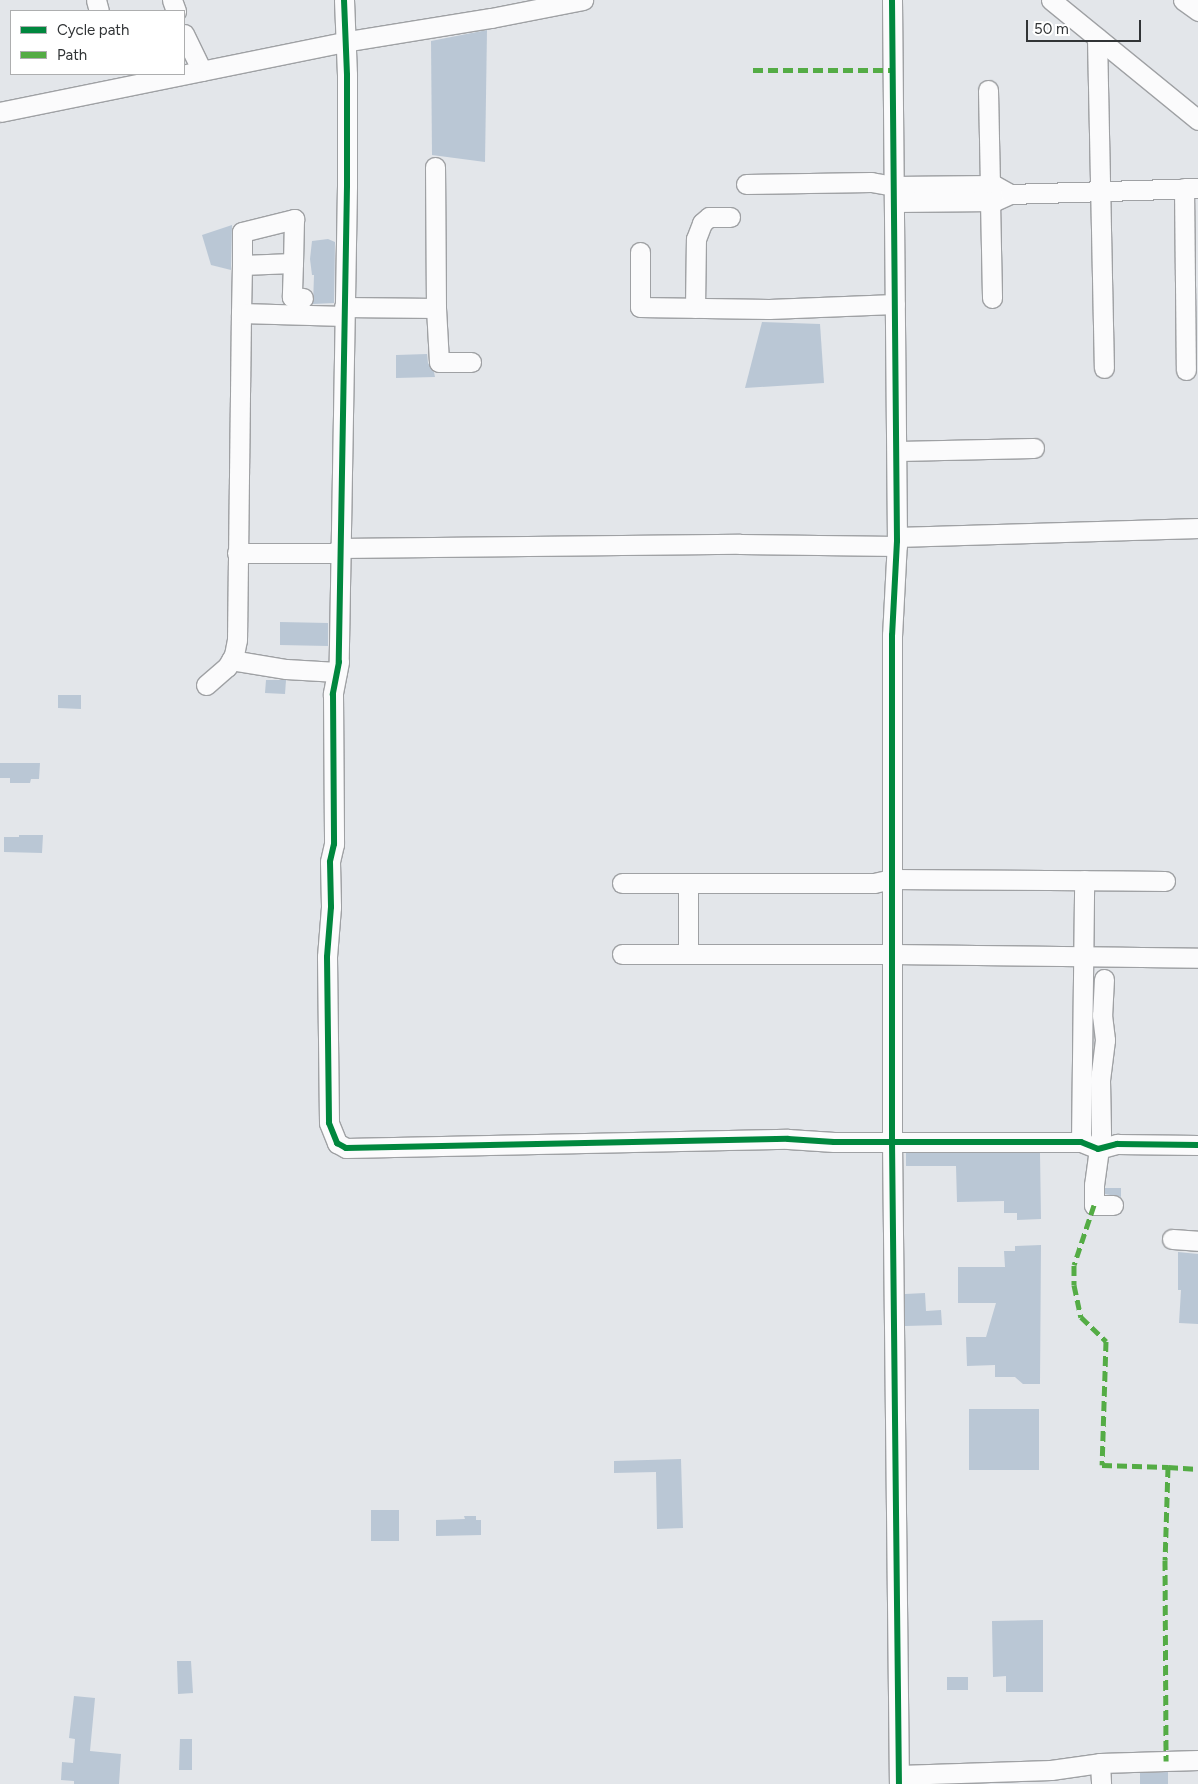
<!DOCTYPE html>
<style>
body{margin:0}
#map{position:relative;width:1198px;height:1784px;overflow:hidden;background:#e3e6ea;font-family:Figtree,sans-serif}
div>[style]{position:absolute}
.building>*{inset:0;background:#bac7d5}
.roads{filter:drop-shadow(1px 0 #9fa1a4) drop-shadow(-1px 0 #9fa1a4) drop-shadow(0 1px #9fa1a4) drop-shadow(0 -1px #9fa1a4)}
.minor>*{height:19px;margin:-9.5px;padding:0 9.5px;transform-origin:9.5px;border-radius:9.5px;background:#fbfbfc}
.quiet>*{height:5px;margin-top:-2.5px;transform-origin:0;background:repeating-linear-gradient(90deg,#54ac45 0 10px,transparent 0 15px)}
.cycleway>*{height:6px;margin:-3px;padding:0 3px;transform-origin:3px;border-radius:3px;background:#00873e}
span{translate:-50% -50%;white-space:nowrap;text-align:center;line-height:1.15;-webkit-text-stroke:4px #fff;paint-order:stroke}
.legend{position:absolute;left:10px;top:10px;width:175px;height:65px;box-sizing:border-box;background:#fff;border:1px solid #adaeaf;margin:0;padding:6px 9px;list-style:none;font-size:15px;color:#313436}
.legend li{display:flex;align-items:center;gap:10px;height:25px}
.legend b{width:25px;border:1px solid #adaeaf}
.scale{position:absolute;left:1026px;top:20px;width:115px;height:22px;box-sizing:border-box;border:2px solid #313436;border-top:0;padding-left:6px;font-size:15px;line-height:18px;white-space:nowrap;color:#313436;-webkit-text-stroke:4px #fff;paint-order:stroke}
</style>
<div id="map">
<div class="building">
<div style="clip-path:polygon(487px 30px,485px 162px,432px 155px,431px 41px)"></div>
<div style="clip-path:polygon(232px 225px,231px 270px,211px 265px,202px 235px)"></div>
<div style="clip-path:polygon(328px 239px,335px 242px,334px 303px,313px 304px,314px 275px,312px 275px,310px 259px,312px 241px)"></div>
<div style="clip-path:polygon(762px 322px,820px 324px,824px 383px,745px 388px)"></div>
<div style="clip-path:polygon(427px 354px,428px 363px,434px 372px,435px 377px,396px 378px,396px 355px)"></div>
<div style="clip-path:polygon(280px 622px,328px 623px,328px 646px,280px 645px)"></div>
<div style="clip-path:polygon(266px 680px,286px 680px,285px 694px,265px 693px)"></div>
<div style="clip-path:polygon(58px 695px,81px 695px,81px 709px,58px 708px)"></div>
<div style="clip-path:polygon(0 763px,40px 763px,39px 779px,31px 779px,30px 783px,10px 783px,10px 778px,0 778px)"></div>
<div style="clip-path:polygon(19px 835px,43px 835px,42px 853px,4px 852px,4px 837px,19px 837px)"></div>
<div style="clip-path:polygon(906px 1153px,1040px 1153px,1041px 1219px,1017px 1220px,1017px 1213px,1004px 1213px,1004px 1201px,957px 1202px,956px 1166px,906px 1166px)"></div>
<div style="clip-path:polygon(1105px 1188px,1121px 1188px,1121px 1197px,1105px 1194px)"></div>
<div style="clip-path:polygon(1041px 1245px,1040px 1384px,1023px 1384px,1015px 1377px,995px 1377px,995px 1365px,967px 1366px,966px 1337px,986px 1337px,996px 1303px,958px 1303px,958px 1267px,1005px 1267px,1004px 1251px,1015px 1251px,1015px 1246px)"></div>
<div style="clip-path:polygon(1178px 1252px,1198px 1254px,1198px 1324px,1179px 1323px,1181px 1290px,1178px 1290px)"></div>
<div style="clip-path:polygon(925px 1293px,926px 1311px,941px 1310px,942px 1325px,905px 1326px,905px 1294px)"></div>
<div style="clip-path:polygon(969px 1409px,1039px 1409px,1039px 1470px,969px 1470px)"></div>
<div style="clip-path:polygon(681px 1459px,683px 1528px,657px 1529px,656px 1472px,614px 1473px,614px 1461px)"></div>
<div style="clip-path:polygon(371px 1510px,399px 1510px,399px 1541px,371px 1541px)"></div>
<div style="clip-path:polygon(464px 1516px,476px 1516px,476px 1520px,481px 1520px,481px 1535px,436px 1536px,436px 1520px,465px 1519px)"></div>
<div style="clip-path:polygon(1043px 1620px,1043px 1692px,1006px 1692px,1006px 1676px,993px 1677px,992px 1621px)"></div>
<div style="clip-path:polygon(177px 1661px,191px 1661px,193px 1693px,178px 1694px)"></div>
<div style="clip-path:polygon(947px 1677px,968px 1677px,968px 1690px,947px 1690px)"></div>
<div style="clip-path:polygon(74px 1696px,95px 1698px,90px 1751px,121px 1754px,119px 1784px,74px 1784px,74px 1781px,61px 1780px,62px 1762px,73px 1763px,75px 1739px,69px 1738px)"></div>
<div style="clip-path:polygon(180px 1739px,192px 1739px,192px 1770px,179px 1770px)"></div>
<div style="clip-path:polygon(1168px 1772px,1168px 1784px,1140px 1784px,1140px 1773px)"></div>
</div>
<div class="roads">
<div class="minor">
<div style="left:96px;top:0;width:11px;rotate:75deg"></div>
<div style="left:172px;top:0;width:12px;rotate:70deg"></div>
<div style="left:344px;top:0;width:75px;rotate:87.7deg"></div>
<div style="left:347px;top:75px;width:111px;rotate:90deg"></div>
<div style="left:347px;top:186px;width:476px;rotate:91deg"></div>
<div style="left:339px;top:662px;width:33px;rotate:101deg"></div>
<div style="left:333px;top:694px;width:150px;rotate:89.6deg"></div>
<div style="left:334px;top:844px;width:18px;rotate:103deg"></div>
<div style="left:330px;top:862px;width:45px;rotate:88.7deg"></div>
<div style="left:331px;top:907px;width:50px;rotate:94.6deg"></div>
<div style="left:327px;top:957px;width:166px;rotate:89.3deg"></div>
<div style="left:329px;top:1123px;width:22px;rotate:68deg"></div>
<div style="left:337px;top:1143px;width:10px;rotate:29deg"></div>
<div style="left:346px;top:1148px;width:442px;rotate:-1.2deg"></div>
<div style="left:788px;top:1139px;width:46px;rotate:3.7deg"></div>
<div style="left:834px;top:1142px;width:247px"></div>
<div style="left:1081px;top:1142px;width:18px;rotate:22deg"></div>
<div style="left:1098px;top:1149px;width:20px;rotate:-15deg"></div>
<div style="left:1117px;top:1144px;width:81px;rotate:0.7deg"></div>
<div style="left:892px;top:0;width:541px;rotate:89.47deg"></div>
<div style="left:897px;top:541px;width:94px;rotate:93deg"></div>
<div style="left:892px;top:635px;width:506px;rotate:90deg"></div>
<div style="left:892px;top:1141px;width:643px;rotate:89.38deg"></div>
<div style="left:1051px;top:0;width:190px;rotate:39.2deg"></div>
<div style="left:1183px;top:0;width:19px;rotate:36deg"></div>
<div style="left:184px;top:34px;width:41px;rotate:64.1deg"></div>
<div style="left:1097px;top:38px;width:330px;rotate:88.8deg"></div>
<div style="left:988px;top:90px;width:95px;rotate:88.8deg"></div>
<div style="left:0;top:112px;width:356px;rotate:-11.5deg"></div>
<div style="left:349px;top:41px;width:144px;rotate:-9.2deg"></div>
<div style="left:491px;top:18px;width:94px;rotate:-11.1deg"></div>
<div style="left:746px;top:184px;width:125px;rotate:-0.9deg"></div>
<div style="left:871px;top:182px;width:23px;rotate:10deg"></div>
<div style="left:894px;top:186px;width:100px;rotate:-0.6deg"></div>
<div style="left:994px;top:185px;width:18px;rotate:29deg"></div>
<div style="left:1184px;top:188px;width:182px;rotate:89.4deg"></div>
<div style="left:990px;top:201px;width:97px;rotate:88.8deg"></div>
<div style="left:894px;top:202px;width:101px;rotate:-0.6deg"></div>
<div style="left:995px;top:201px;width:17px;rotate:-25deg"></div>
<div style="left:1010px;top:194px;width:188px;rotate:-1.8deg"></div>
<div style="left:640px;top:252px;width:55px;rotate:90deg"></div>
<div style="left:640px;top:307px;width:129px;rotate:0.9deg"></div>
<div style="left:769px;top:309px;width:126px;rotate:-2.3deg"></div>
<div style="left:293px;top:263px;width:34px;rotate:92deg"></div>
<div style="left:292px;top:297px;width:11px;rotate:5deg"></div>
<div style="left:344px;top:307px;width:92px;rotate:0.6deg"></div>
<div style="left:436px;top:308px;width:141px;rotate:-90.4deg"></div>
<div style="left:436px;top:308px;width:54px;rotate:86.8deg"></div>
<div style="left:439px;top:362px;width:32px"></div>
<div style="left:695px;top:308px;width:69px;rotate:-89.2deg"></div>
<div style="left:696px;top:239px;width:17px;rotate:-69deg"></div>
<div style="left:702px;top:223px;width:9px;rotate:-41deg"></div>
<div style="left:709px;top:217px;width:21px"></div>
<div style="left:241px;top:313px;width:48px;rotate:-88.8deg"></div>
<div style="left:242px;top:265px;width:33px;rotate:-90deg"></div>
<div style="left:242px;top:232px;width:54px;rotate:-14deg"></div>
<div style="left:294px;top:219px;width:44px;rotate:91.3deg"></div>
<div style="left:293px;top:263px;width:51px;rotate:177.8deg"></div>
<div style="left:897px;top:451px;width:137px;rotate:-1.3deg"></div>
<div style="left:897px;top:537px;width:301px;rotate:-1.7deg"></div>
<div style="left:339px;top:548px;width:401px;rotate:-0.6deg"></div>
<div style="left:740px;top:544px;width:157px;rotate:0.7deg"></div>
<div style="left:237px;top:553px;width:102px"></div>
<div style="left:231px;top:660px;width:56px;rotate:9.3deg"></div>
<div style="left:286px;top:669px;width:51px;rotate:3.4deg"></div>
<div style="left:206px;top:685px;width:28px;rotate:-41deg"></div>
<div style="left:227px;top:667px;width:14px;rotate:-60deg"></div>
<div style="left:234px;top:655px;width:15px;rotate:-79deg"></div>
<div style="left:237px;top:640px;width:327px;rotate:-89.3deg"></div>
<div style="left:241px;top:313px;width:103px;rotate:1.7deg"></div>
<div style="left:622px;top:883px;width:252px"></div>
<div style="left:874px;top:883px;width:18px;rotate:-13deg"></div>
<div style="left:892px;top:879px;width:273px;rotate:0.4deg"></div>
<div style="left:622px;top:954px;width:270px"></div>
<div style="left:892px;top:954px;width:306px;rotate:0.7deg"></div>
<div style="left:688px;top:954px;width:71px;rotate:-90deg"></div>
<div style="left:1104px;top:979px;width:36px;rotate:93deg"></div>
<div style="left:1102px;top:1015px;width:25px;rotate:83deg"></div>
<div style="left:1105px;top:1040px;width:40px;rotate:97.1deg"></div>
<div style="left:1100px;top:1080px;width:54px;rotate:88.9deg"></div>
<div style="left:1101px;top:1134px;width:51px;rotate:97.8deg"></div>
<div style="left:1094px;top:1185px;width:20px;rotate:90deg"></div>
<div style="left:1094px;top:1205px;width:19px"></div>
<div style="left:1081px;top:1142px;width:262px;rotate:-89.3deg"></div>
<div style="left:1172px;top:1239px;width:26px;rotate:4deg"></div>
<div style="left:1100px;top:1763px;width:21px;rotate:87deg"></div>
<div style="left:899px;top:1775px;width:152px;rotate:-1.9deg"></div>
<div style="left:1051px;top:1770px;width:49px;rotate:-8.1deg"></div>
<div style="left:1100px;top:1763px;width:98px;rotate:-1.8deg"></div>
</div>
</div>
<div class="quiet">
<div style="left:753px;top:70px;width:140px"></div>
<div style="left:1094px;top:1205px;width:63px;rotate:108.4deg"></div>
<div style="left:1074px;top:1265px;width:20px;rotate:90deg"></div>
<div style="left:1074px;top:1285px;width:33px;rotate:78deg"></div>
<div style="left:1081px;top:1317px;width:35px;rotate:44deg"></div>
<div style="left:1106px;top:1341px;width:124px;rotate:91.8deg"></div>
<div style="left:1102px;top:1465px;width:66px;rotate:1.7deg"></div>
<div style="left:1168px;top:1467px;width:93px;rotate:91.8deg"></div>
<div style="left:1165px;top:1560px;width:201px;rotate:89.7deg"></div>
<div style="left:1168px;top:1467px;width:30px;rotate:4deg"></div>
</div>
<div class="cycleway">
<div style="left:344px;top:0;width:75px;rotate:87.7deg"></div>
<div style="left:347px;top:75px;width:111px;rotate:90deg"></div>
<div style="left:347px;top:186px;width:476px;rotate:91deg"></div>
<div style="left:339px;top:662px;width:33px;rotate:101deg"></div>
<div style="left:333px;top:694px;width:150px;rotate:89.6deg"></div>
<div style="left:334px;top:844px;width:18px;rotate:103deg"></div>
<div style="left:330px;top:862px;width:45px;rotate:88.7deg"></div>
<div style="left:331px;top:907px;width:50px;rotate:94.6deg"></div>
<div style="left:327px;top:957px;width:166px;rotate:89.3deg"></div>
<div style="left:329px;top:1123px;width:22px;rotate:68deg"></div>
<div style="left:337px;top:1143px;width:10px;rotate:29deg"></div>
<div style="left:346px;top:1148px;width:442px;rotate:-1.2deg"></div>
<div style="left:788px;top:1139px;width:46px;rotate:3.7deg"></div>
<div style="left:834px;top:1142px;width:247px"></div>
<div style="left:1081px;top:1142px;width:18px;rotate:22deg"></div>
<div style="left:1098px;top:1149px;width:20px;rotate:-15deg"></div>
<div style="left:1117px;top:1144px;width:81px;rotate:0.7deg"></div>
<div style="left:892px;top:0;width:541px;rotate:89.47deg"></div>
<div style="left:897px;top:541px;width:94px;rotate:93deg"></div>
<div style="left:892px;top:635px;width:506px;rotate:90deg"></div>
<div style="left:892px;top:1141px;width:643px;rotate:89.38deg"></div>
</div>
<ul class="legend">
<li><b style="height:6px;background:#00873e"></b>Cycle path</li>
<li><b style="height:6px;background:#54ac45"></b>Path</li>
</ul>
<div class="scale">50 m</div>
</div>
